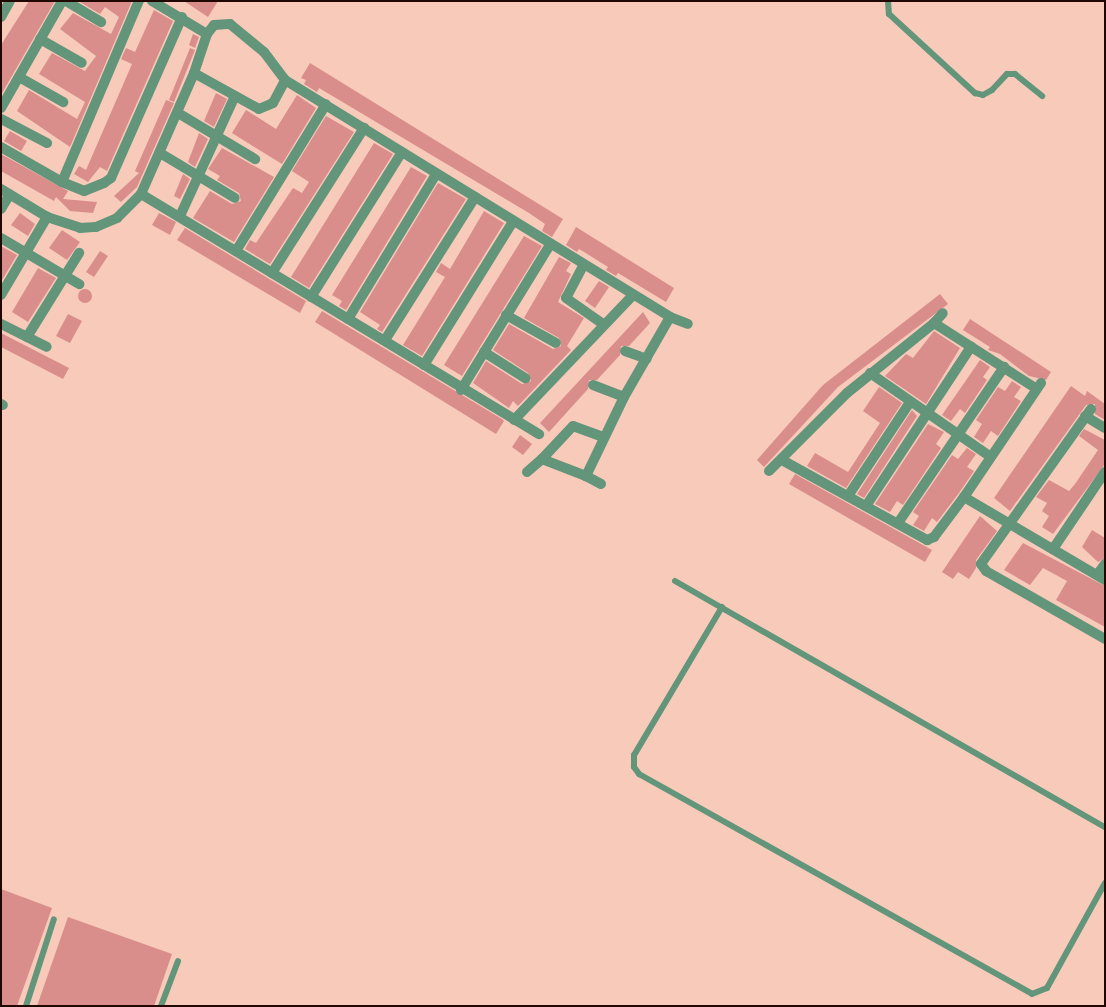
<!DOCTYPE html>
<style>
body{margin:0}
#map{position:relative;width:1106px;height:1007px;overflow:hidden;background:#f7caba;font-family:"Space Grotesk",sans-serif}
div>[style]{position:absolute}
.building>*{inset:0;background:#da8e8c}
.round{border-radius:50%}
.service>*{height:6px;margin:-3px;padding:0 3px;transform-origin:3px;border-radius:3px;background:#62957a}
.minor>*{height:10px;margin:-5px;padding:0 5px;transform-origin:5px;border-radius:5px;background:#62957a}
span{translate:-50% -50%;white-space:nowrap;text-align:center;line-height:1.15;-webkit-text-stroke:3px #fdf5f2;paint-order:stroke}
.frame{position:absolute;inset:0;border:2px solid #200702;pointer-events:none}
</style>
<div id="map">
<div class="building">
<div style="clip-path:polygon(29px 1px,55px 1px,1px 95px,1px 45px)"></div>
<div style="clip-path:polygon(108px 1px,132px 1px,70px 147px,17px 111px,29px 90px,77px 119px,85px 102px,39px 74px,52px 53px,85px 71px,96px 56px,60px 29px,73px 13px,111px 34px,119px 17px,105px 7px,100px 14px,80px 2px)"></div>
<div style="clip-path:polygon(184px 1px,218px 1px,208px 17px)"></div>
<div style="clip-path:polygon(154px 10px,173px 21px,107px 171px,100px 167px,88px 182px,74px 174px,79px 166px,86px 170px,132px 64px,121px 59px,126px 48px,135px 52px)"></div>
<div style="clip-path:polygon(193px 34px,199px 37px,195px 48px,189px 45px)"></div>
<div style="clip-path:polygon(190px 48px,195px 50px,174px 102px,169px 100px)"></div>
<div style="clip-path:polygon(310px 63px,563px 219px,552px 237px,542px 231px,545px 224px,529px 213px,319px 88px,317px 92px,304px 84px,306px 80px,301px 78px)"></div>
<div style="clip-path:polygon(216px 93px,227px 99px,214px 127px,204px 121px)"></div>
<div style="clip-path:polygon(297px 95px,316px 108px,282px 164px,232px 133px,246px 110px,276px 129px)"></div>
<div style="clip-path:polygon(166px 100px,174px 103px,137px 187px,121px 202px,114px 196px,139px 173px,135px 171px)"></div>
<div style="clip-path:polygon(326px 116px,354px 132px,270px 264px,245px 249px,250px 240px,256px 243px,293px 188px,302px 193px,309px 182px,292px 171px)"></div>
<div style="clip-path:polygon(10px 131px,27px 141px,21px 151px,4px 141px)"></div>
<div style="clip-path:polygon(199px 133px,208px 139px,195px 167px,188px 162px)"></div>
<div style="clip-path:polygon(374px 143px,393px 154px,309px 288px,291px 277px)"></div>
<div style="clip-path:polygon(222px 148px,274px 177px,234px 242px,193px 218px,210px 191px,232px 204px,241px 201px,239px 193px,217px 180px,220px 176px,208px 169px)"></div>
<div style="clip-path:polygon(1px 154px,68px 191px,63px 199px,97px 202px,93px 213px,70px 211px,56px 197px,54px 201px,8px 175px,1px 171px)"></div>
<div style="clip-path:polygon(411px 167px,427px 176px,346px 310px,339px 306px,342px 301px,332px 295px)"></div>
<div style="clip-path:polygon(183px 174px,190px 179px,180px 199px,174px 196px)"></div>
<div style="clip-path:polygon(438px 183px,466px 199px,382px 332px,377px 329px,380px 325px,360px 312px)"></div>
<div style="clip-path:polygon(484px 211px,504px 223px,422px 356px,403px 345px,445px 277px,436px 272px,441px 263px,450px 269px)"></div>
<div style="clip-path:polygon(20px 213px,35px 224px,28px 236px,11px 225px)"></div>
<div style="clip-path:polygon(159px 213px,176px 222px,170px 235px,152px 225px)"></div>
<div style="clip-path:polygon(576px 227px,674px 288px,666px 302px,618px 273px,616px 276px,606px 270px,608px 267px,584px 252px,579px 249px,577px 252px,566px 245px)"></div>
<div style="clip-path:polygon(185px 228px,306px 301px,300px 313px,177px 240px)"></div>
<div style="clip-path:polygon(62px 230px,80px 242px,67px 260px,49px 248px)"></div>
<div style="clip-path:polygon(524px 236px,542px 246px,462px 376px,444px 365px)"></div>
<div style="clip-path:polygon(1px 246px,17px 255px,1px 282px)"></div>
<div style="clip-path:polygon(100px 251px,108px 256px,94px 277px,86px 272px)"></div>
<div style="clip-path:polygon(559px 257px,571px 263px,566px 271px,571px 274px,558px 302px,584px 318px,567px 346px,571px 350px,518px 406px,513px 401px,509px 408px,473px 383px,486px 361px,522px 384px,531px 381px,528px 373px,493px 350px,509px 324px,553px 349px,561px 346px,559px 338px,524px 318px)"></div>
<div style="clip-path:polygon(38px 268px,56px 278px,28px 322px,12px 312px)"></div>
<div style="clip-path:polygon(599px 281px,609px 287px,595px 308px,585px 301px)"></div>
<div class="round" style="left:78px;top:289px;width:14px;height:14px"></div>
<div style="clip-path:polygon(940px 294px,948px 304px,838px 387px,764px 467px,757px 460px,823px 385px)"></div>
<div style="clip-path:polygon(322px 311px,502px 419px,504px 421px,496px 434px,315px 322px)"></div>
<div style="clip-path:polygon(643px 312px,650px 323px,629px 346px,621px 346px,620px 355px,597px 380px,589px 380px,588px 389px,549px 432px,540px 423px)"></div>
<div style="clip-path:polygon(68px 314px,82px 321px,70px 343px,56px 336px)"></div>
<div style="clip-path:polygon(970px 319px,1051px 372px,1046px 380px,1029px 376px,1000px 354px,988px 350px,990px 347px,963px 330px)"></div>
<div style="clip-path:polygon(934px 331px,960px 348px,926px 404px,885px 376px,906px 354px,913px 358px)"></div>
<div style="clip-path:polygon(1px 333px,69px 368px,63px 379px,1px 347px)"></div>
<div style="clip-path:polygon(980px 360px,990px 367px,983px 377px,987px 380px,965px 413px,960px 409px,951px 421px,942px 415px)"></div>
<div style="clip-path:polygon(1012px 381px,1021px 387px,1014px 397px,1021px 401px,998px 436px,991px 431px,983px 443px,974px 437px,982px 424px,976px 420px,998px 387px,1005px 391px)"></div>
<div style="clip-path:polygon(1071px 386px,1085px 396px,1087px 391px,1105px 404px,1105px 420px,1095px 414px,1095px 404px,1086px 405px,1010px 511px,994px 498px)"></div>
<div style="clip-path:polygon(879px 387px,902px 403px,846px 488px,807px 466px,815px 453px,848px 472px,880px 423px,863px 411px)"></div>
<div style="clip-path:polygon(912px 410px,917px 416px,864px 498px,857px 494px)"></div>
<div style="clip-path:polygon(928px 424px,944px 432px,936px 444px,941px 448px,903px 505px,897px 501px,890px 512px,875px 504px)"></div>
<div style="clip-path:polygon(1084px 429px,1105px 440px,1105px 464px,1053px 534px,1042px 527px,1049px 516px,1042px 511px,1047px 503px,1036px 497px,1049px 480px,1069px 491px,1075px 484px,1098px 450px,1079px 436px)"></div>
<div style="clip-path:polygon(520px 435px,532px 444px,523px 455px,512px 447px)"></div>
<div style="clip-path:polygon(967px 448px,976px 454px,967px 467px,974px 471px,959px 493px,937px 522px,932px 518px,924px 531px,913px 525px,919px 516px,913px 512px,952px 455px,958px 459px)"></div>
<div style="clip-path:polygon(795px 474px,932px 550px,925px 562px,789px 484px)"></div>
<div style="clip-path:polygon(980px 516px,997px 531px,976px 560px,976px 568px,969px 579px,958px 572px,953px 579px,942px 572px)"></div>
<div style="clip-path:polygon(1092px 530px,1105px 538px,1105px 558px,1098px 562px,1082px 547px)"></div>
<div style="clip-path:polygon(1023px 543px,1105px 586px,1105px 627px,1056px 600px,1067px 581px,1043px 568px,1030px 585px,1004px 570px)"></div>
<div style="clip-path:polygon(1px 889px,52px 908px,17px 1006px,1px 1006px)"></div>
<div style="clip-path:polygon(68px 917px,172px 954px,154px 1006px,37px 1006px)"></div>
</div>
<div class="service">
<div style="left:888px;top:1px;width:13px;rotate:86deg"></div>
<div style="left:889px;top:14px;width:117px;rotate:42.6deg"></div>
<div style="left:975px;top:93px;width:8px;rotate:14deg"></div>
<div style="left:983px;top:95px;width:10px;rotate:-29deg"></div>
<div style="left:992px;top:90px;width:22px;rotate:-47deg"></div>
<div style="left:1007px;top:74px;width:8px"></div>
<div style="left:1015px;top:74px;width:35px;rotate:39deg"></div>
<div style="left:675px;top:581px;width:495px;rotate:29.8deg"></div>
<div style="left:722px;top:607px;width:172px;rotate:120.7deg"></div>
<div style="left:634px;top:755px;width:12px;rotate:90deg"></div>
<div style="left:634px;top:767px;width:9px;rotate:54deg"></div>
<div style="left:639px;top:774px;width:450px;rotate:29.2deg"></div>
<div style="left:1032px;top:994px;width:16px;rotate:-22deg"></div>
<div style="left:1047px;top:988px;width:120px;rotate:-61.1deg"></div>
<div style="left:26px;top:1006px;width:91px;rotate:-72.2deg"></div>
<div style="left:161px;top:1006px;width:48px;rotate:-69.3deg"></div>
</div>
<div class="minor">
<div style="left:66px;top:1px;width:41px;rotate:31deg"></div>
<div style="left:152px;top:1px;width:64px;rotate:31deg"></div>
<div style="left:1px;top:17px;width:18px;rotate:-61deg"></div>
<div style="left:40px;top:39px;width:48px;rotate:29.7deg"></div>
<div style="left:194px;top:73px;width:74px;rotate:29deg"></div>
<div style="left:259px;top:109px;width:15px;rotate:-23deg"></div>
<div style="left:273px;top:103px;width:26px;rotate:-62deg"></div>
<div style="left:19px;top:77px;width:51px;rotate:29.6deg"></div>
<div style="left:1px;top:108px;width:123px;rotate:-60.3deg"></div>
<div style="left:178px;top:113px;width:90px;rotate:30.9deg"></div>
<div style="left:1px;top:119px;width:52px;rotate:27.6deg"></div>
<div style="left:1px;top:147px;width:70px;rotate:29.8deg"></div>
<div style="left:62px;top:182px;width:24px;rotate:22deg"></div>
<div style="left:84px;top:191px;width:22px;rotate:-22deg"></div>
<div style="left:104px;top:183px;width:9px;rotate:-36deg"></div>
<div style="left:111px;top:178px;width:176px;rotate:-66.2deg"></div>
<div style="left:160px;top:153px;width:87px;rotate:31deg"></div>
<div style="left:62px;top:182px;width:197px;rotate:-67deg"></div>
<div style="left:1px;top:189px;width:54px;rotate:31.3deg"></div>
<div style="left:47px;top:217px;width:35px;rotate:18deg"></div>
<div style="left:80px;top:228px;width:16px;rotate:-4deg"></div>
<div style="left:96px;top:227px;width:23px;rotate:-23deg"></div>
<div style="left:117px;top:218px;width:34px;rotate:-45deg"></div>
<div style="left:141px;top:194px;width:132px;rotate:-66.3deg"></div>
<div style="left:194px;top:73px;width:41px;rotate:-71.6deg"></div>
<div style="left:207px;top:34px;width:11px;rotate:-52deg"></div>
<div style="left:214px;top:25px;width:16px;rotate:-4deg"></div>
<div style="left:230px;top:24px;width:44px;rotate:39.5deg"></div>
<div style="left:264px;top:52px;width:35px;rotate:53deg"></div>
<div style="left:285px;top:80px;width:452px;rotate:31.6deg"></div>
<div style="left:670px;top:317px;width:92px;rotate:119.9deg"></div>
<div style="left:624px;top:397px;width:88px;rotate:115.7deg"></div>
<div style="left:586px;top:476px;width:47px;rotate:-158.9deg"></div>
<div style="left:542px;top:459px;width:45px;rotate:-46.8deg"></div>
<div style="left:573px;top:426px;width:32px;rotate:20deg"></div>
<div style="left:141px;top:194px;width:465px;rotate:31.1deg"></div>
<div style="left:1px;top:209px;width:17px;rotate:-59deg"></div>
<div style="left:180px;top:216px;width:132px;rotate:-65.4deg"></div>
<div style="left:1px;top:238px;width:91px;rotate:30.5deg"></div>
<div style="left:236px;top:251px;width:172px;rotate:-58.5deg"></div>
<div style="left:583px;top:266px;width:36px;rotate:118deg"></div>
<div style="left:566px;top:298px;width:45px;rotate:35.1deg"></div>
<div style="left:272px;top:273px;width:172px;rotate:-57.6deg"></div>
<div style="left:1px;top:295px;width:91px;rotate:-59.5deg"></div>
<div style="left:311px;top:297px;width:171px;rotate:-57.9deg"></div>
<div style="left:506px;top:315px;width:57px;rotate:29.2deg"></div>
<div style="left:670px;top:317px;width:19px;rotate:21deg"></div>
<div style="left:348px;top:319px;width:170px;rotate:-58.7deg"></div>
<div style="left:934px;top:323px;width:13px;rotate:-48deg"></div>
<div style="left:1px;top:324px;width:51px;rotate:26.6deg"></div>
<div style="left:27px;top:337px;width:99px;rotate:-58.2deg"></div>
<div style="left:385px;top:340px;width:169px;rotate:-57.8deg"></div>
<div style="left:625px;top:351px;width:23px;rotate:20deg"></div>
<div style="left:484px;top:352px;width:49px;rotate:32.4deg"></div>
<div style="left:424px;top:365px;width:167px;rotate:-58.2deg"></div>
<div style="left:870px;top:373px;width:147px;rotate:34.8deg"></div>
<div style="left:1041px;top:383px;width:138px;rotate:124deg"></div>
<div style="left:964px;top:497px;width:164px;rotate:30.5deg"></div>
<div style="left:593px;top:385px;width:33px;rotate:21deg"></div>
<div style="left:461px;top:390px;width:170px;rotate:-58.5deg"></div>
<div style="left:1px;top:404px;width:2px;rotate:27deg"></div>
<div style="left:1091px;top:409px;width:190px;rotate:125.4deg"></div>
<div style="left:981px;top:564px;width:9px;rotate:54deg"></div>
<div style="left:986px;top:571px;width:137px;rotate:29.7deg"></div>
<div style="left:1085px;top:416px;width:23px;rotate:31deg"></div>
<div style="left:514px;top:420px;width:173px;rotate:-46.4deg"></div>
<div style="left:782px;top:460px;width:166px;rotate:28.9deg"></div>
<div style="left:927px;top:540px;width:8px;rotate:-23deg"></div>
<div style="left:934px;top:537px;width:50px;rotate:-53.1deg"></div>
<div style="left:769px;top:471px;width:110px;rotate:-45deg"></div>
<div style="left:847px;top:393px;width:112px;rotate:-38.8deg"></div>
<div style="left:934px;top:323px;width:122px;rotate:32.7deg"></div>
<div style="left:527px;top:472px;width:20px;rotate:-41deg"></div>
<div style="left:586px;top:476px;width:17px;rotate:28deg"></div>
<div style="left:848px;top:496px;width:113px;rotate:-56.6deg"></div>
<div style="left:866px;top:506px;width:191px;rotate:-56.6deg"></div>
<div style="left:898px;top:523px;width:189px;rotate:-55.8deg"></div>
<div style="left:1053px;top:549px;width:93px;rotate:-56deg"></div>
<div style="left:1097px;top:575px;width:14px;rotate:-54deg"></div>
</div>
<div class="frame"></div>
</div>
